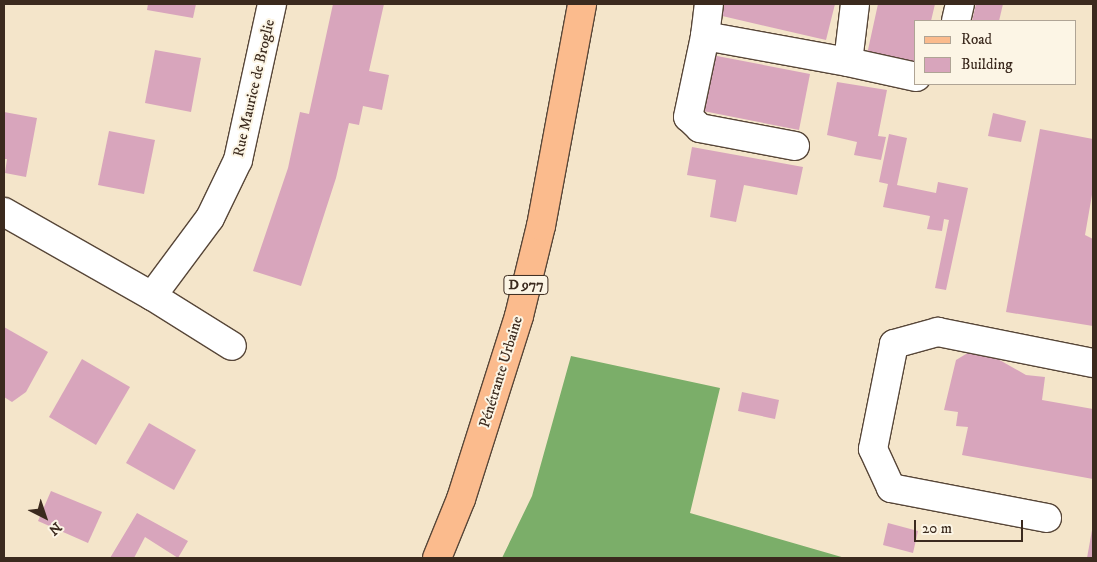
<!DOCTYPE html>
<meta charset="utf-8">
<style>
body{margin:0}
#map{position:relative;width:1097px;height:562px;overflow:hidden;background:#f4e5ca;font-family:"IM FELL DW Pica",serif}
div>[style]{position:absolute}
.forest>*{inset:0;background:#7bae69}
.building>*{inset:0;background:#d8a5bc}
.roads{filter:drop-shadow(1px 0 #574638) drop-shadow(-1px 0 #574638) drop-shadow(0 1px #574638) drop-shadow(0 -1px #574638)}
.minor>*{height:28px;margin:-14px;padding:0 14px;transform-origin:14px;border-radius:14px;background:#fff}
.major>*{height:28px;margin:-14px;padding:0 14px;transform-origin:14px;border-radius:14px;background:#fbbb8d}
span{translate:-50% -50%;white-space:nowrap;text-align:center;line-height:1.15;-webkit-text-stroke:4px #fcf5e5;paint-order:stroke}
.shield-label span{padding:1px 4px;background:#fcf5e5;border:1px solid;border-radius:4px;-webkit-text-stroke-width:0}
.shield-label{font-size:14px;color:#3b2a1e;font-weight:700}
.street-label{font-size:15px;color:#3b2a1e}
.frame{position:absolute;inset:0;border:5px solid #3b2a1e;pointer-events:none}
.legend{position:absolute;left:914px;top:20px;width:162px;height:65px;box-sizing:border-box;background:#fcf5e5;border:1px solid #afa495;margin:0;padding:6px 9px;list-style:none;font-size:15px;color:#3b2a1e}
.legend li{display:flex;align-items:center;gap:10px;height:25px}
.legend b{width:25px;border:1px solid #afa495}
.north{position:absolute;left:20px;top:492px;width:50px;height:50px;-webkit-text-stroke:4px #fcf5e5;paint-order:stroke;rotate:139deg;font-size:14px;font-weight:700;line-height:20px;text-align:center;color:#3b2a1e}
.north::after{content:'';display:block;margin:auto;width:18px;height:22px;background:#3b2a1e;clip-path:polygon(50% 0,100% 100%,50% 72%,0 100%)}
.scale{position:absolute;left:914px;top:520px;width:109px;height:22px;box-sizing:border-box;border:2px solid #3b2a1e;border-top:0;padding-left:6px;font-size:15px;line-height:18px;white-space:nowrap;color:#3b2a1e;-webkit-text-stroke:4px #fcf5e5;paint-order:stroke}
</style>
<div id="map">
<div class="forest">
<div style="clip-path:polygon(571px 356px,720px 388px,690px 513px,845px 558px,502px 558px,532px 496px)"></div>
</div>
<div class="building">
<div style="clip-path:polygon(148px 4px,196px 4px,193px 18px,147px 10px)"></div>
<div style="clip-path:polygon(333px 4px,384px 4px,369px 71px,389px 75px,382px 110px,363px 106px,359px 125px,349px 123px,336px 178px,301px 286px,253px 271px,288px 168px,300px 112px,309px 114px)"></div>
<div style="clip-path:polygon(721px 4px,835px 4px,826px 40px,718px 15px)"></div>
<div style="clip-path:polygon(878px 4px,935px 4px,931px 21px,916px 21px,916px 69px,866px 59px)"></div>
<div style="clip-path:polygon(976px 4px,1003px 4px,999px 21px,972px 21px)"></div>
<div style="clip-path:polygon(155px 50px,201px 58px,191px 112px,145px 103px)"></div>
<div style="clip-path:polygon(712px 55px,810px 74px,799px 130px,703px 111px)"></div>
<div style="clip-path:polygon(837px 82px,887px 90px,878px 136px,886px 137px,881px 160px,854px 155px,857px 142px,827px 135px)"></div>
<div style="clip-path:polygon(4px 112px,37px 118px,26px 177px,5px 173px,7px 159px,4px 159px)"></div>
<div style="clip-path:polygon(993px 113px,1026px 121px,1021px 142px,988px 136px)"></div>
<div style="clip-path:polygon(1040px 129px,1093px 139px,1093px 189px,1085px 235px,1093px 239px,1093px 326px,1006px 312px)"></div>
<div style="clip-path:polygon(109px 131px,155px 140px,144px 194px,98px 185px)"></div>
<div style="clip-path:polygon(889px 134px,907px 138px,897px 185px,936px 193px,938px 182px,968px 188px,946px 290px,935px 288px,949px 220px,944px 219px,942px 231px,927px 229px,930px 216px,883px 207px,888px 184px,879px 182px)"></div>
<div style="clip-path:polygon(692px 147px,803px 167px,797px 195px,744px 185px,736px 222px,710px 217px,716px 180px,687px 175px)"></div>
<div style="clip-path:polygon(4px 327px,48px 352px,26px 392px,12px 402px,4px 397px)"></div>
<div style="clip-path:polygon(971px 351px,989px 354px,1026px 375px,1045px 377px,1042px 400px,1093px 409px,1093px 479px,962px 455px,968px 427px,956px 426px,958px 412px,944px 410px,956px 360px)"></div>
<div style="clip-path:polygon(82px 359px,130px 387px,96px 445px,49px 417px)"></div>
<div style="clip-path:polygon(742px 392px,779px 400px,775px 419px,738px 411px)"></div>
<div style="clip-path:polygon(149px 423px,196px 450px,174px 490px,126px 463px)"></div>
<div style="clip-path:polygon(51px 491px,102px 512px,88px 543px,38px 521px)"></div>
<div style="clip-path:polygon(137px 513px,188px 541px,178px 558px,145px 537px,134px 558px,110px 558px)"></div>
<div style="clip-path:polygon(888px 523px,918px 531px,913px 553px,883px 545px)"></div>
<div style="clip-path:polygon(1092px 530px,1093px 558px,1087px 558px)"></div>
</div>
<div class="roads">
<div class="minor">
<div style="left:855px;top:4px;width:58px;rotate:96.9deg"></div>
<div style="left:848px;top:62px;width:70px;rotate:12.4deg"></div>
<div style="left:956px;top:21px;width:17px;rotate:-77deg"></div>
<div style="left:705px;top:36px;width:32px;rotate:-83deg"></div>
<div style="left:795px;top:146px;width:97px;rotate:-169.3deg"></div>
<div style="left:700px;top:128px;width:16px;rotate:-137deg"></div>
<div style="left:688px;top:117px;width:83px;rotate:-78.1deg"></div>
<div style="left:705px;top:36px;width:145px;rotate:10.3deg"></div>
<div style="left:4px;top:212px;width:170px;rotate:29.6deg"></div>
<div style="left:152px;top:296px;width:94px;rotate:32deg"></div>
<div style="left:152px;top:296px;width:97px;rotate:-53.4deg"></div>
<div style="left:210px;top:218px;width:64px;rotate:-64.2deg"></div>
<div style="left:238px;top:160px;width:160px;rotate:-77.7deg"></div>
<div style="left:1047px;top:518px;width:159px;rotate:-169.1deg"></div>
<div style="left:891px;top:488px;width:43px;rotate:-114.8deg"></div>
<div style="left:873px;top:449px;width:107px;rotate:-78.7deg"></div>
<div style="left:894px;top:344px;width:46px;rotate:-15.3deg"></div>
<div style="left:938px;top:332px;width:158px;rotate:11.3deg"></div>
</div>
<div class="major">
<div style="left:437px;top:558px;width:64px;rotate:-67.9deg"></div>
<div style="left:461px;top:499px;width:192px;rotate:-72.4deg"></div>
<div style="left:519px;top:316px;width:93px;rotate:-76.3deg"></div>
<div style="left:541px;top:226px;width:226px;rotate:-79.5deg"></div>
</div>
</div>
<div class="shield-label">
<span style="left:526px;top:285px">D 977</span>
</div>
<div class="street-label">
<span style="left:254px;top:88px;rotate:-77deg">Rue Maurice de Broglie</span>
<span style="left:501px;top:372px;rotate:-73deg">Pénétrante Urbaine</span>
</div>
<div class="frame"></div>
<ul class="legend">
<li><b style="height:6px;background:#fbbb8d"></b>Road</li>
<li><b style="height:14px;background:#d8a5bc"></b>Building</li>
</ul>
<div class="north">N</div>
<div class="scale">20 m</div>
</div>
